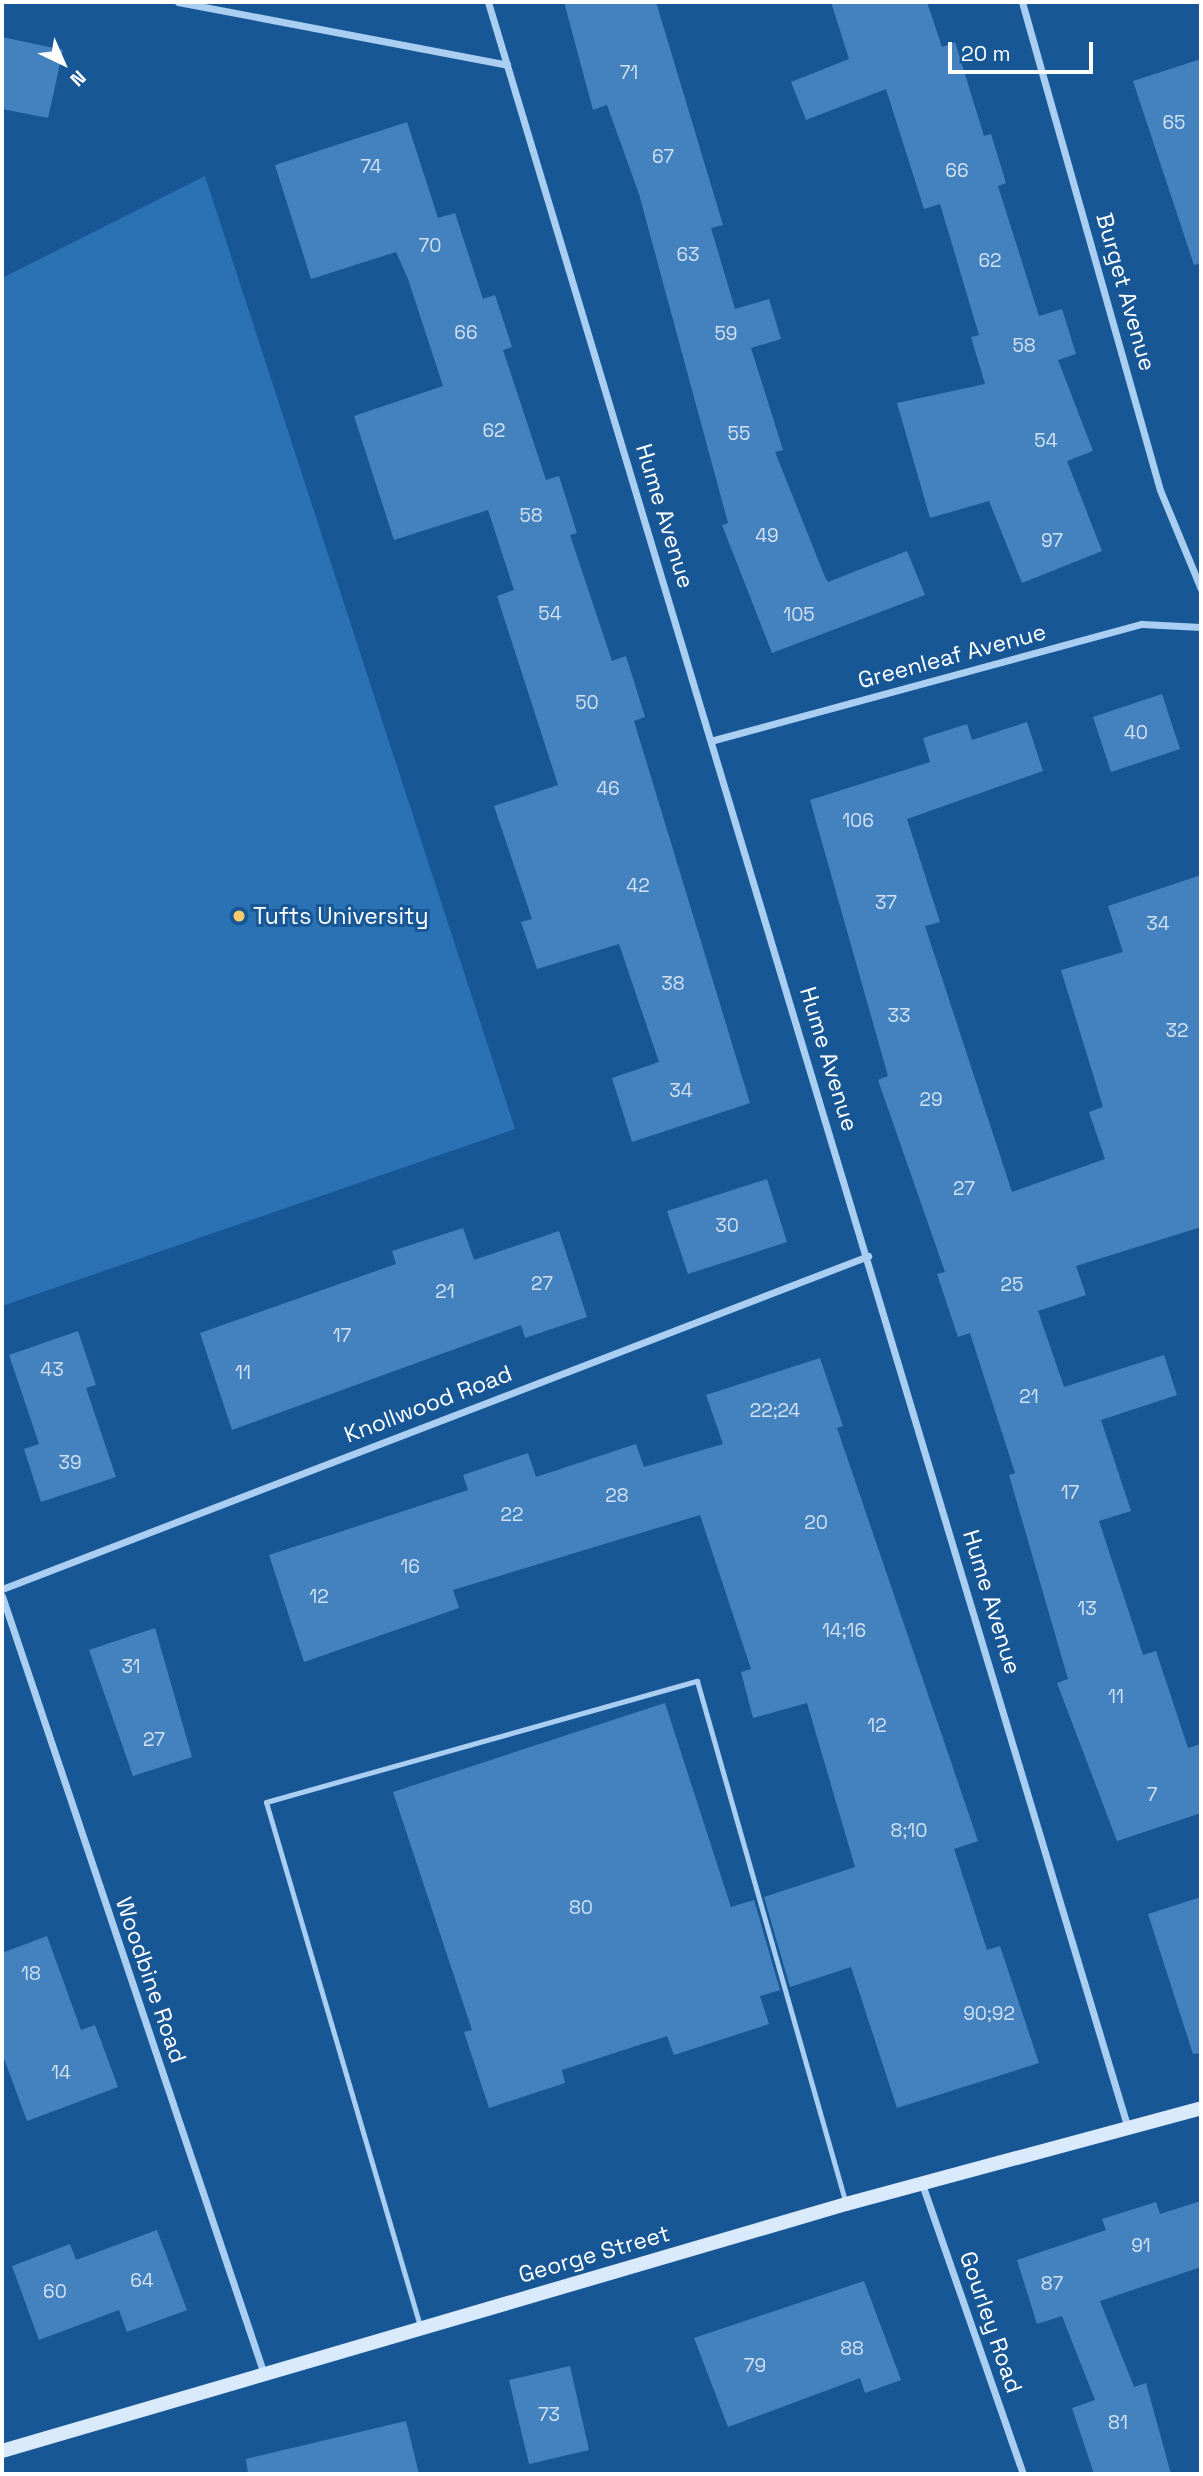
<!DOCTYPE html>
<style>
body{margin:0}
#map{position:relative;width:1203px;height:2476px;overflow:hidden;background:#185796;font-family:"Space Grotesk",sans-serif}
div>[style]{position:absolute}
.green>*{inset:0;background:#2b72b5}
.building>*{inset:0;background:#4482bf}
.lane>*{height:5px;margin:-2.5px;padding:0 2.5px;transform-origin:2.5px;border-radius:2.5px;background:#aacef1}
.street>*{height:7px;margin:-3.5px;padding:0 3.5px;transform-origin:3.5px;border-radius:3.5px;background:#aacef1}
.secondary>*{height:14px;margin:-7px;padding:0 7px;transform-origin:7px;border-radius:7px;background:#d9eafc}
.dots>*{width:19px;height:19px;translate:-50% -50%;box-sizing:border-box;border:4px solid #185796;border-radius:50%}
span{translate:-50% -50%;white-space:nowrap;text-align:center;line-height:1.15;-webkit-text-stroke:6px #185796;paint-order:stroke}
.number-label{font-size:19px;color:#d0e0ef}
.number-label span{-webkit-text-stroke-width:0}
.street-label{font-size:23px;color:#fff}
.poi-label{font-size:23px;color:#fff}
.left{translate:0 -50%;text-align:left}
.frame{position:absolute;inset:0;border:4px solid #fff;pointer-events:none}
.north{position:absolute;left:28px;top:28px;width:70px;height:70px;-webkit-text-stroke:5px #185796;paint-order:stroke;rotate:136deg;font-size:19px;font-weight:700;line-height:28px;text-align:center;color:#fff}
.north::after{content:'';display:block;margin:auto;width:24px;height:32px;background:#fff;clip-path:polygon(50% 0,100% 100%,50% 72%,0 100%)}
.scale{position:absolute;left:948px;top:42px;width:145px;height:32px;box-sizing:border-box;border:4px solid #fff;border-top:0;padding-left:9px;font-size:21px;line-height:24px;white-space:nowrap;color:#fff;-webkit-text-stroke:5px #185796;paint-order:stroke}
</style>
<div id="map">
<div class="green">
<div style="clip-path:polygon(205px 176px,515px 1129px,2px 1306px,2px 278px)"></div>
</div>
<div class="building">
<div style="clip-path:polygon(564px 2px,656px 2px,723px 225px,711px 228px,735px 309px,769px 299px,781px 339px,751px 348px,783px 450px,775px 452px,825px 577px,828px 582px,907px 551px,925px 595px,772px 653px,722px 525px,728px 523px,639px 194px,607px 105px,593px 110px)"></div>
<div style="clip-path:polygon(831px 2px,927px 2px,942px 47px,955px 42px,984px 136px,991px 134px,1006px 183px,998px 186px,1039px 316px,1062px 309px,1076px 354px,1058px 360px,1093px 451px,1067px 461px,1102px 551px,1022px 583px,989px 501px,930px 518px,897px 403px,985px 384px,971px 337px,979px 335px,940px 204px,924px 209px,886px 89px,806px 120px,791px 82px,849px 59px)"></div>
<div style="clip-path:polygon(2px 37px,63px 50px,48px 118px,2px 109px)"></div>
<div style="clip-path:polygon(1201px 59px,1201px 263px,1194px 265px,1133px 81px)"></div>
<div style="clip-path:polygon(407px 122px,438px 218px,455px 213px,483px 299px,495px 295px,512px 347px,503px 350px,546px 480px,559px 476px,577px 533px,570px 535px,612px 661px,626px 656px,645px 717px,634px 721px,750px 1103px,632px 1142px,612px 1078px,659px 1062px,619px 944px,537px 969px,521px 922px,532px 919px,494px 806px,558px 785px,497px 596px,514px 590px,488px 510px,394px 540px,354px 416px,443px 386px,408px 279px,396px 252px,311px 279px,275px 165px)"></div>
<div style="clip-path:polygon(1162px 694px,1180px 749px,1111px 772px,1093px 717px)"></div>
<div style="clip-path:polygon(1027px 722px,1043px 771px,907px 819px,940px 922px,925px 926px,1012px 1192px,1105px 1159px,1089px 1112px,1103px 1107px,1061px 970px,1123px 952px,1108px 906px,1201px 875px,1201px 1227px,1076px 1266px,1086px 1295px,1038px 1311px,1064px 1387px,1164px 1355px,1177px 1395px,1101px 1420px,1131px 1511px,1099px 1521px,1143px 1655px,1156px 1651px,1188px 1748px,1201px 1744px,1201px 1813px,1117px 1841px,1057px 1683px,1068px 1679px,1009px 1475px,1015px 1473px,970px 1333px,958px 1337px,937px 1274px,945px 1272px,878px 1080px,888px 1076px,810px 800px,930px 762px,923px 738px,967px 724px,972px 740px)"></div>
<div style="clip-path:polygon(767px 1179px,787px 1242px,688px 1274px,667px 1211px)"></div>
<div style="clip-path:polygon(463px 1228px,474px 1260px,559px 1231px,587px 1317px,525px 1338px,521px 1325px,232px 1430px,200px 1333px,396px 1264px,392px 1251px)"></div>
<div style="clip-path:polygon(78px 1331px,96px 1385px,86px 1388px,116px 1477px,41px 1502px,24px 1449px,39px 1444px,9px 1355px)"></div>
<div style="clip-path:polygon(820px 1358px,843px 1426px,837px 1428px,978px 1841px,954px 1849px,987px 1950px,1000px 1946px,1039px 2063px,897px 2108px,851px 1967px,790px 1987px,764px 1897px,855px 1867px,807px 1703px,753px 1718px,741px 1672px,751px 1669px,700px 1515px,453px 1590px,459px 1608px,304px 1662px,269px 1555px,468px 1490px,463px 1475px,528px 1453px,536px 1477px,636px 1444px,644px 1467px,723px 1444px,706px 1395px)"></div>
<div style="clip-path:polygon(155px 1628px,192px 1757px,133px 1776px,89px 1650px)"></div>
<div style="clip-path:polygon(665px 1703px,731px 1907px,754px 1900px,780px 1990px,760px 1996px,769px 2024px,674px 2055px,667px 2036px,562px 2070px,565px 2083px,489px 2108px,464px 2032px,472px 2030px,393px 1792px)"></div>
<div style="clip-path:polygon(1201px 1897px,1201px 2053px,1193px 2054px,1148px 1914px)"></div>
<div style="clip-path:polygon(47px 1936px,81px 2030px,95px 2025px,118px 2087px,27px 2121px,2px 2053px,2px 1953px)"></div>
<div style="clip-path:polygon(1201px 2201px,1201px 2267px,1100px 2301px,1134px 2387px,1146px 2383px,1171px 2474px,1094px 2474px,1072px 2408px,1095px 2400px,1062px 2316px,1037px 2324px,1017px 2260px,1106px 2230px,1102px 2219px,1156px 2202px,1160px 2214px)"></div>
<div style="clip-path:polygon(157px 2230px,187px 2310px,127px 2332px,119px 2310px,39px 2340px,12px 2266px,70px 2244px,76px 2260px)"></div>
<div style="clip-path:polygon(864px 2281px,901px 2380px,865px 2393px,860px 2378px,728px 2427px,694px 2338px)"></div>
<div style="clip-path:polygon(570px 2366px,589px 2450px,529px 2464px,509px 2380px)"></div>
<div style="clip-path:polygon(406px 2421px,419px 2474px,248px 2474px,246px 2459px)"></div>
</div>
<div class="lane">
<div style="left:420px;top:2326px;width:546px;rotate:-106.38deg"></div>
<div style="left:266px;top:1802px;width:448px;rotate:-15.7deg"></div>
<div style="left:697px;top:1681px;width:544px;rotate:74.1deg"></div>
</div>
<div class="street">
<div style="left:178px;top:2px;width:335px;rotate:10.8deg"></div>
<div style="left:488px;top:2px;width:2221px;rotate:73.25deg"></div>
<div style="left:1022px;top:2px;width:507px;rotate:74.21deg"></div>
<div style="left:1160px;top:490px;width:107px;rotate:67.5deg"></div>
<div style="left:714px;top:740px;width:443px;rotate:-15.2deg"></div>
<div style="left:1142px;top:624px;width:59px;rotate:2.9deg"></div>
<div style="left:2px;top:1589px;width:928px;rotate:-21.03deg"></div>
<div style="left:2px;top:1596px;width:821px;rotate:71.39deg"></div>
<div style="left:922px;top:2184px;width:307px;rotate:70.8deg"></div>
</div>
<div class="secondary">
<div style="left:2px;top:2451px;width:879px;rotate:-16.31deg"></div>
<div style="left:846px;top:2204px;width:368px;rotate:-15.1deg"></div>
</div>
<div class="dots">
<div style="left:239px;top:916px;background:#ffcb6a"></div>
</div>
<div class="number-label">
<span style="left:629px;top:73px">71</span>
<span style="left:1174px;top:123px">65</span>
<span style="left:663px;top:157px">67</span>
<span style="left:371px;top:167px">74</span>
<span style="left:957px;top:171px">66</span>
<span style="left:430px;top:246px">70</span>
<span style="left:688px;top:255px">63</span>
<span style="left:990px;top:261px">62</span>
<span style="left:466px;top:333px">66</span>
<span style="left:726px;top:334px">59</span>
<span style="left:1024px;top:346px">58</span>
<span style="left:494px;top:431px">62</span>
<span style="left:739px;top:434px">55</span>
<span style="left:1046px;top:441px">54</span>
<span style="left:531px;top:516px">58</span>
<span style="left:767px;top:536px">49</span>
<span style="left:1052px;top:541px">97</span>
<span style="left:550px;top:614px">54</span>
<span style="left:799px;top:615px">105</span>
<span style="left:587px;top:703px">50</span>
<span style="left:1136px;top:733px">40</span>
<span style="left:608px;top:789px">46</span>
<span style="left:858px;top:821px">106</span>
<span style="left:638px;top:886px">42</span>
<span style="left:886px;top:903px">37</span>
<span style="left:1158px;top:924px">34</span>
<span style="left:673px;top:984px">38</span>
<span style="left:899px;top:1016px">33</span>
<span style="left:1177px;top:1031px">32</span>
<span style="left:681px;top:1091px">34</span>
<span style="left:931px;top:1100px">29</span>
<span style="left:964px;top:1189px">27</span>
<span style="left:727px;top:1226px">30</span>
<span style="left:542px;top:1284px">27</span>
<span style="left:1012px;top:1285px">25</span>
<span style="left:445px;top:1292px">21</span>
<span style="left:342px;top:1336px">17</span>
<span style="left:52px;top:1370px">43</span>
<span style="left:243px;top:1373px">11</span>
<span style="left:1029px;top:1397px">21</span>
<span style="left:775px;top:1411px">22;24</span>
<span style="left:70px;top:1463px">39</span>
<span style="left:1070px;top:1493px">17</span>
<span style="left:617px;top:1496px">28</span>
<span style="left:512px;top:1515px">22</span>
<span style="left:816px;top:1523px">20</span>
<span style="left:410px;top:1567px">16</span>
<span style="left:319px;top:1597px">12</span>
<span style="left:1087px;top:1609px">13</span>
<span style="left:844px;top:1631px">14;16</span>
<span style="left:131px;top:1667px">31</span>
<span style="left:1116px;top:1697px">11</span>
<span style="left:877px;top:1726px">12</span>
<span style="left:154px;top:1740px">27</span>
<span style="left:1152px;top:1795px">7</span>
<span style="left:909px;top:1831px">8;10</span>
<span style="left:581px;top:1908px">80</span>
<span style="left:31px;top:1974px">18</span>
<span style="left:989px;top:2014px">90;92</span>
<span style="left:61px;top:2073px">14</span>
<span style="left:1141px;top:2246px">91</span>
<span style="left:142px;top:2281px">64</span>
<span style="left:1052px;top:2284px">87</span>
<span style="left:55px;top:2292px">60</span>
<span style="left:852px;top:2349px">88</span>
<span style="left:755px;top:2366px">79</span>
<span style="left:549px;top:2415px">73</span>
<span style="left:1118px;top:2423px">81</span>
</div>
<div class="street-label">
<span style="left:1126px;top:292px;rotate:74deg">Burget Avenue</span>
<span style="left:665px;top:516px;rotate:73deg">Hume Avenue</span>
<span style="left:952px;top:656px;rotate:-15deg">Greenleaf Avenue</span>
<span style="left:829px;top:1059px;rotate:73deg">Hume Avenue</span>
<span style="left:428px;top:1404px;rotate:-21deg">Knollwood Road</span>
<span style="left:992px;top:1602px;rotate:73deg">Hume Avenue</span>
<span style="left:151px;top:1980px;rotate:71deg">Woodbine Road</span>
<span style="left:594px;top:2254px;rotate:-16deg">George Street</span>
<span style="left:991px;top:2322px;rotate:71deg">Gourley Road</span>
</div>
<div class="poi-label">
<span class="left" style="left:253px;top:916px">Tufts University</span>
</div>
<div class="frame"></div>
<div class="north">N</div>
<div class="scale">20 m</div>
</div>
